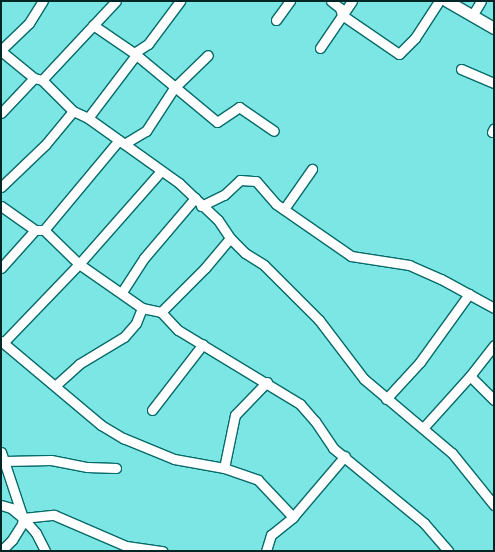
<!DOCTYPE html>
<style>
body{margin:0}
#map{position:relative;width:495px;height:552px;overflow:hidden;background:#7be6e4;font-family:Ubuntu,sans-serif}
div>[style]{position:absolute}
.roads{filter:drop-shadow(1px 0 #066a69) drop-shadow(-1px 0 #066a69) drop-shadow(0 1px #066a69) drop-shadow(0 -1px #066a69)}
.minor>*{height:9px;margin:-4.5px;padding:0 4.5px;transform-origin:4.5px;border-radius:4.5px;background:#fff}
.tertiary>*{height:11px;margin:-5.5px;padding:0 5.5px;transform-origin:5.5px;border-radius:5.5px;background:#fff}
span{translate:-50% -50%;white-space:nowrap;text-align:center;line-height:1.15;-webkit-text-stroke:3px #89f4f1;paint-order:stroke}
.frame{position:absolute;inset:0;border:2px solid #022625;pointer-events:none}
</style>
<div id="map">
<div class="roads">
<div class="minor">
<div style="left:331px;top:1px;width:11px;rotate:38deg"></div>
<div style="left:340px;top:8px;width:7px;rotate:74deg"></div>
<div style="left:342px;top:15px;width:69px;rotate:34.4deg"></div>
<div style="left:399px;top:54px;width:23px;rotate:-45deg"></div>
<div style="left:415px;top:38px;width:44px;rotate:-57deg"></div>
<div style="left:472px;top:16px;width:17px;rotate:-59deg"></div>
<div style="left:276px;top:20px;width:24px;rotate:-54deg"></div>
<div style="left:93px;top:25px;width:50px;rotate:34.3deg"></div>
<div style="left:134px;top:53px;width:108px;rotate:39.7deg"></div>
<div style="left:217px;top:122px;width:27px;rotate:-34deg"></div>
<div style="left:239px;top:107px;width:42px;rotate:34.4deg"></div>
<div style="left:320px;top:48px;width:57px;rotate:-55.8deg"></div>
<div style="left:1px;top:50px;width:39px;rotate:-44deg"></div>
<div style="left:29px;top:23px;width:26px;rotate:-58deg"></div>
<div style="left:1px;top:51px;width:43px;rotate:39.3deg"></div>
<div style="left:34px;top:78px;width:8px;rotate:14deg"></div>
<div style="left:42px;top:80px;width:44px;rotate:45deg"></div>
<div style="left:73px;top:111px;width:17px;rotate:25deg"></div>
<div style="left:88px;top:118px;width:112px;rotate:35.5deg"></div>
<div style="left:179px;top:183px;width:54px;rotate:43.5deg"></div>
<div style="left:218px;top:220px;width:22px;rotate:56deg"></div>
<div style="left:230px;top:238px;width:21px;rotate:45deg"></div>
<div style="left:245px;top:253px;width:22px;rotate:32deg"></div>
<div style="left:264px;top:265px;width:78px;rotate:45deg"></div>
<div style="left:319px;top:320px;width:74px;rotate:52.7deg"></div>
<div style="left:364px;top:379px;width:115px;rotate:40.1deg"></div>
<div style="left:452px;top:453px;width:67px;rotate:51.1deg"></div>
<div style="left:134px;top:53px;width:17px;rotate:-33deg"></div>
<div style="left:148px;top:44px;width:54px;rotate:-53.3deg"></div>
<div style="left:461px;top:69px;width:36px;rotate:23deg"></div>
<div style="left:42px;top:80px;width:108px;rotate:-46.9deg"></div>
<div style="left:1px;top:113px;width:48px;rotate:-46.7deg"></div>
<div style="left:88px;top:118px;width:78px;rotate:-52.8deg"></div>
<div style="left:492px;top:132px;width:4px;rotate:-63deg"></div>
<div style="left:124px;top:144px;width:26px;rotate:-31deg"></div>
<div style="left:146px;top:131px;width:51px;rotate:-56.9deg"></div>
<div style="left:174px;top:88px;width:47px;rotate:-44.1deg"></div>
<div style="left:1px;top:187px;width:61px;rotate:-43.7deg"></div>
<div style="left:45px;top:145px;width:44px;rotate:-50.5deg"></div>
<div style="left:1px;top:206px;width:42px;rotate:35.2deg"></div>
<div style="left:35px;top:230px;width:9px"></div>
<div style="left:44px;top:230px;width:49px;rotate:44.2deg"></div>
<div style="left:79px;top:264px;width:77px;rotate:34.9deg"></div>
<div style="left:142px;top:308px;width:19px;rotate:12deg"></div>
<div style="left:161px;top:312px;width:25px;rotate:47deg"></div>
<div style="left:178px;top:330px;width:143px;rotate:31.2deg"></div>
<div style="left:300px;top:404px;width:23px;rotate:49deg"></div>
<div style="left:315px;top:421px;width:32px;rotate:56deg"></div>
<div style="left:333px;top:448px;width:118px;rotate:39.5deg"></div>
<div style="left:424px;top:523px;width:37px;rotate:49deg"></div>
<div style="left:201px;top:206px;width:25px;rotate:-26deg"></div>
<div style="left:224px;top:195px;width:22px;rotate:-43deg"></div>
<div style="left:240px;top:180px;width:16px;rotate:4deg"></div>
<div style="left:256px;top:181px;width:30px;rotate:49deg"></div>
<div style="left:276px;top:204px;width:91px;rotate:34.7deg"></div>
<div style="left:351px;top:256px;width:59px;rotate:8.8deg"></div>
<div style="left:409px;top:265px;width:35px;rotate:24deg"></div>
<div style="left:441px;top:279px;width:60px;rotate:28.7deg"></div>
<div style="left:284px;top:209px;width:49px;rotate:-55deg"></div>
<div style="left:44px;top:230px;width:117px;rotate:-50.2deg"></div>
<div style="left:1px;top:268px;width:51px;rotate:-48.2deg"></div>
<div style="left:122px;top:292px;width:40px;rotate:-57.1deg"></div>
<div style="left:144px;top:258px;width:79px;rotate:-49.6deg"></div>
<div style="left:161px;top:312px;width:62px;rotate:-45deg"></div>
<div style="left:205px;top:268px;width:39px;rotate:-50deg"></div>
<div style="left:1px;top:341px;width:131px;rotate:40deg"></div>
<div style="left:101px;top:425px;width:26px;rotate:31deg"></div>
<div style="left:123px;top:438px;width:55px;rotate:22.4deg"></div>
<div style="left:174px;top:459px;width:51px;rotate:10.2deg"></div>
<div style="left:224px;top:468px;width:36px;rotate:19deg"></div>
<div style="left:258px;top:480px;width:51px;rotate:46.6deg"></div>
<div style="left:3px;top:343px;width:110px;rotate:-46.1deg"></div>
<div style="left:79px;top:264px;width:124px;rotate:-48.6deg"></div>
<div style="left:470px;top:376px;width:34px;rotate:45deg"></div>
<div style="left:56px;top:385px;width:31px;rotate:-42deg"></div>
<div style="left:79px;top:364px;width:52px;rotate:-31deg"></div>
<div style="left:124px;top:337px;width:18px;rotate:-49deg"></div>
<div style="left:136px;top:323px;width:16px;rotate:-68deg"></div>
<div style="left:386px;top:399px;width:50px;rotate:-47.4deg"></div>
<div style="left:420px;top:362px;width:84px;rotate:-54.2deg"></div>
<div style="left:152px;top:410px;width:83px;rotate:-52.3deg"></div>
<div style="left:424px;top:427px;width:69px;rotate:-48deg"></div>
<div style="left:470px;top:376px;width:39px;rotate:-52deg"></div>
<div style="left:1px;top:452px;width:70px;rotate:71.6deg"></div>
<div style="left:23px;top:518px;width:20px;rotate:49deg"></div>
<div style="left:36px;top:533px;width:20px;rotate:63deg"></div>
<div style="left:5px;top:461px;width:46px;rotate:-1.2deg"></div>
<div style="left:51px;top:460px;width:37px;rotate:11deg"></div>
<div style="left:87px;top:467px;width:29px;rotate:2deg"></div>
<div style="left:224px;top:468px;width:54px;rotate:-78.3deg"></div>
<div style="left:235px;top:415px;width:46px;rotate:-45.9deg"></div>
<div style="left:1px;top:505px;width:10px;rotate:17deg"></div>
<div style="left:11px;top:508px;width:16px;rotate:40deg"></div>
<div style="left:23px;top:518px;width:31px;rotate:-6deg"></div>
<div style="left:54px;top:515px;width:78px;rotate:23.3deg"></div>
<div style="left:126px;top:546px;width:37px;rotate:8deg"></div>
<div style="left:1px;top:551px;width:16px;rotate:-45deg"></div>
<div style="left:12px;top:540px;width:19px;rotate:-58deg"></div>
<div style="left:22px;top:524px;width:6px;rotate:-81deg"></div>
<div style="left:266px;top:551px;width:17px;rotate:-73deg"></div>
<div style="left:271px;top:535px;width:28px;rotate:-39deg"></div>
<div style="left:293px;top:517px;width:80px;rotate:-49.6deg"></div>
</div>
<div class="tertiary">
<div style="left:447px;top:1px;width:54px;rotate:29.9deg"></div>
</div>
</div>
<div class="frame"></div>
</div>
